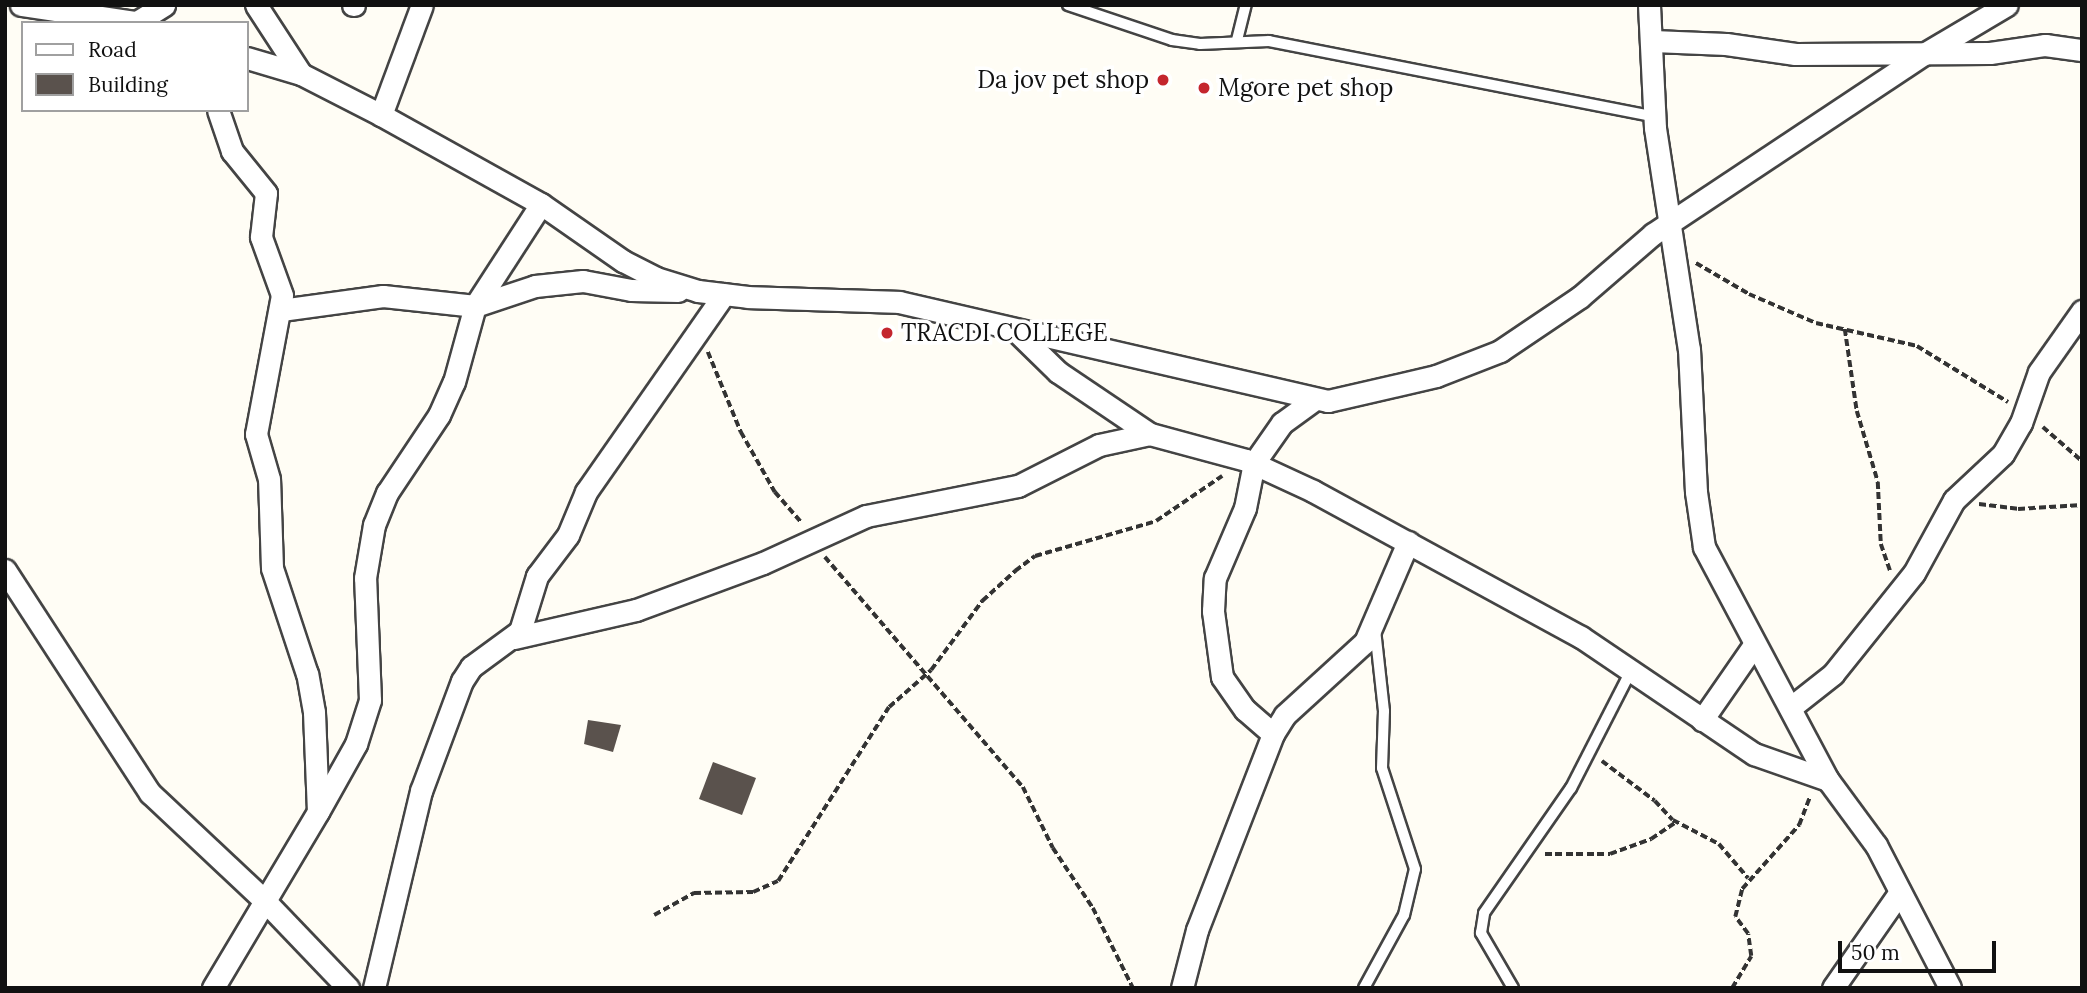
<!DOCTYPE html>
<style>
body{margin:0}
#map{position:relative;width:2087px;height:993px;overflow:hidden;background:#fffdf5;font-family:Lora,serif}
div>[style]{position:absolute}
.building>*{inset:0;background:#5a524d}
.path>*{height:3.5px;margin-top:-1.75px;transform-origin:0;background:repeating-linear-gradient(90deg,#333 0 7px,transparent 0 10.5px)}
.roads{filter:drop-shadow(2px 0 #444) drop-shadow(-2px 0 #444) drop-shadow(0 2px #444) drop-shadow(0 -2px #444)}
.lane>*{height:10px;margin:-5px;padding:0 5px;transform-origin:5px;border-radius:5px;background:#fff}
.street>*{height:21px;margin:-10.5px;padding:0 10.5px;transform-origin:10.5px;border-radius:10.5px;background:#fff}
.dots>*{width:19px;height:19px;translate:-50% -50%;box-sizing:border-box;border:4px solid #fff;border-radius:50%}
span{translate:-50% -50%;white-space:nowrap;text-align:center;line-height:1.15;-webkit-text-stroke:7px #fff;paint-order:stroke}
.poi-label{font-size:24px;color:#111}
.right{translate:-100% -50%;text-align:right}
.left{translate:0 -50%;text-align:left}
.frame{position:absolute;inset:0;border:7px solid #111;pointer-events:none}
.legend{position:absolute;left:21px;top:21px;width:228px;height:91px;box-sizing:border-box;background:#fff;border:2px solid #a0a0a0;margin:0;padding:9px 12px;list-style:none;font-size:21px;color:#111}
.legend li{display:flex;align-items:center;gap:14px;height:35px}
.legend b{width:35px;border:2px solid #a0a0a0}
.scale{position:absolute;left:1838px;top:941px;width:158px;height:32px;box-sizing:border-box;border:4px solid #111;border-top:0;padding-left:9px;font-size:21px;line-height:24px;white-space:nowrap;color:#111;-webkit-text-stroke:5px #fff;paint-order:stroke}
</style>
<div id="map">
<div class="building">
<div style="clip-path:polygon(588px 720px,621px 725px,613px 752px,584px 744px)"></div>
<div style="clip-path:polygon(713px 762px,756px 778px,742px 815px,699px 799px)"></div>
</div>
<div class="path">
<div style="left:1696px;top:263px;width:61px;rotate:30.3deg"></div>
<div style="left:1749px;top:294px;width:73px;rotate:23.4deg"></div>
<div style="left:1816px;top:323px;width:104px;rotate:12.8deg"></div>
<div style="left:1917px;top:346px;width:107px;rotate:31.6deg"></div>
<div style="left:1845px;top:329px;width:83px;rotate:81.7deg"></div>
<div style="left:1857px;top:411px;width:74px;rotate:73.5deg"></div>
<div style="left:1878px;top:482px;width:62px;rotate:87.2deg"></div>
<div style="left:1881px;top:544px;width:28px;rotate:71deg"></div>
<div style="left:708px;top:352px;width:87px;rotate:67.6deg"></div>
<div style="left:741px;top:432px;width:69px;rotate:60.5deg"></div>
<div style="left:775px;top:492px;width:40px;rotate:49deg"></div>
<div style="left:2043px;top:427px;width:52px;rotate:41.1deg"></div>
<div style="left:1979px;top:504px;width:39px;rotate:7deg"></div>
<div style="left:2018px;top:509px;width:64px;rotate:-3.6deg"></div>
<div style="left:825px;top:557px;width:303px;rotate:49.3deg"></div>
<div style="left:1023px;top:787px;width:68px;rotate:63.8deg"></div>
<div style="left:1053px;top:848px;width:72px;rotate:56.3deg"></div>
<div style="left:1093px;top:908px;width:89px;rotate:63.4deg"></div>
<div style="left:1602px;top:761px;width:66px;rotate:37deg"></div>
<div style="left:1655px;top:801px;width:26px;rotate:47deg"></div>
<div style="left:1673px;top:820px;width:52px;rotate:27.6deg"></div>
<div style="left:1719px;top:844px;width:45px;rotate:49.5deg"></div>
<div style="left:1545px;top:854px;width:65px"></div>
<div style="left:1610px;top:854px;width:44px;rotate:-20.1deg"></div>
<div style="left:1651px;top:839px;width:30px;rotate:-34deg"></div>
<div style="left:654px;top:915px;width:46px;rotate:-28.8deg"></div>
<div style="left:694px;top:893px;width:59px;rotate:-1deg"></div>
<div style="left:753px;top:892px;width:27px;rotate:-24deg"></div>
<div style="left:778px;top:881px;width:206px;rotate:-57.5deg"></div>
<div style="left:889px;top:707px;width:56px;rotate:-41.4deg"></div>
<div style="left:931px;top:670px;width:86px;rotate:-53.5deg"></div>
<div style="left:982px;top:601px;width:45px;rotate:-42.3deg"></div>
<div style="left:1015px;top:571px;width:25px;rotate:-37deg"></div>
<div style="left:1035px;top:556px;width:126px;rotate:-16.1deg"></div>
<div style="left:1156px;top:521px;width:80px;rotate:-34.3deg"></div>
<div style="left:1732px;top:988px;width:37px;rotate:-59deg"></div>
<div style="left:1751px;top:956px;width:22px;rotate:-98deg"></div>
<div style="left:1748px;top:934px;width:21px;rotate:-127deg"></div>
<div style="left:1735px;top:917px;width:29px;rotate:-76deg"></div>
<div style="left:1742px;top:889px;width:86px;rotate:-48.3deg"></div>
<div style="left:1799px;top:825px;width:31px;rotate:-69deg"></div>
</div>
<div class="roads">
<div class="lane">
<div style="left:1068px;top:5px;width:110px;rotate:18.6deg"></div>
<div style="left:1172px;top:40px;width:28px;rotate:8deg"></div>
<div style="left:1200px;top:44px;width:69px;rotate:-2.5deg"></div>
<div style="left:1269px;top:41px;width:393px;rotate:11.1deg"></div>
<div style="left:1237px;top:40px;width:36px;rotate:-76deg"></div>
<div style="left:1364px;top:988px;width:83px;rotate:-61.3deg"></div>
<div style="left:1404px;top:915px;width:47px;rotate:-76.6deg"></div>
<div style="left:1415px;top:869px;width:106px;rotate:-108.1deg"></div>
<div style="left:1382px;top:768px;width:57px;rotate:-88deg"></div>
<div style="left:1384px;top:711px;width:82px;rotate:-96.3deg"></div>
<div style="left:1513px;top:988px;width:64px;rotate:-120.2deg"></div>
<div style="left:1481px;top:933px;width:20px;rotate:-81deg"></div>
<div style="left:1484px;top:913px;width:152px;rotate:-55.2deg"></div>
<div style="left:1571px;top:788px;width:131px;rotate:-62.9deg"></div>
</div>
<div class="street">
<div style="left:21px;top:5px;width:121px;rotate:8.5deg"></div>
<div style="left:256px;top:5px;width:82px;rotate:56.9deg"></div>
<div style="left:353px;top:5px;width:1px"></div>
<div style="left:1649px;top:5px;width:123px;rotate:87.2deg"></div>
<div style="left:1655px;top:128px;width:224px;rotate:81.3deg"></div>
<div style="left:1689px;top:349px;width:143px;rotate:87.2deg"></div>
<div style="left:1696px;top:492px;width:56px;rotate:81.7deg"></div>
<div style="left:1704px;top:547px;width:264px;rotate:62deg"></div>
<div style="left:1828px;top:780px;width:81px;rotate:53.6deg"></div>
<div style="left:1876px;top:845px;width:161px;rotate:62.6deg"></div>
<div style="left:137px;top:22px;width:32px;rotate:-32deg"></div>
<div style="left:1653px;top:41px;width:73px;rotate:2.4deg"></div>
<div style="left:1726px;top:44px;width:70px;rotate:8.2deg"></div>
<div style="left:1795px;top:54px;width:195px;rotate:-0.3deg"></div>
<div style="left:1990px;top:53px;width:56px;rotate:-8.3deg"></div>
<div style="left:2045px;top:45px;width:37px;rotate:8deg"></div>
<div style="left:247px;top:58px;width:56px;rotate:16.5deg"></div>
<div style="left:301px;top:74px;width:90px;rotate:27.1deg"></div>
<div style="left:381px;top:115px;width:183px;rotate:29.1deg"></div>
<div style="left:541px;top:204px;width:100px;rotate:34.8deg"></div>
<div style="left:623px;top:261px;width:37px;rotate:27deg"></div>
<div style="left:656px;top:278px;width:44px;rotate:17.2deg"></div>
<div style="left:698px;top:291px;width:50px;rotate:6.8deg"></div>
<div style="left:748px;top:297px;width:151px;rotate:1.9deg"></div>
<div style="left:899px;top:302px;width:440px;rotate:13deg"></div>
<div style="left:1328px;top:401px;width:111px;rotate:-13deg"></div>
<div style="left:1436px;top:376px;width:69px;rotate:-21.3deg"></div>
<div style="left:1500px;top:351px;width:97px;rotate:-34deg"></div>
<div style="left:1580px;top:297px;width:96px;rotate:-40.8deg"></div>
<div style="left:1653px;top:234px;width:325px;rotate:-33.6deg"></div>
<div style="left:1924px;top:54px;width:96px;rotate:-30.6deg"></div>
<div style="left:381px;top:115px;width:117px;rotate:-69.6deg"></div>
<div style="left:281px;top:310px;width:103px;rotate:-7.8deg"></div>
<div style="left:383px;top:296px;width:93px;rotate:6.2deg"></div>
<div style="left:475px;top:306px;width:63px;rotate:-18.4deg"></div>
<div style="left:535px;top:286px;width:48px;rotate:-5.9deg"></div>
<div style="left:583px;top:281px;width:49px;rotate:10.6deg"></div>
<div style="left:631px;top:290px;width:47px;rotate:1.2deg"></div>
<div style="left:1016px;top:331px;width:59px;rotate:44.3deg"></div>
<div style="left:1058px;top:372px;width:111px;rotate:34deg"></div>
<div style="left:5px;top:570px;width:266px;rotate:57deg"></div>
<div style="left:150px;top:793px;width:156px;rotate:43.2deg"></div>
<div style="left:264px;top:900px;width:122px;rotate:46.3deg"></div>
<div style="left:514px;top:638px;width:125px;rotate:-12.9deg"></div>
<div style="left:636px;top:610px;width:135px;rotate:-20.3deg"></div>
<div style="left:763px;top:563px;width:113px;rotate:-24.5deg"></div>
<div style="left:866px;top:516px;width:155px;rotate:-11.2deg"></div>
<div style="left:1018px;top:486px;width:91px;rotate:-26.8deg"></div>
<div style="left:1099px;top:445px;width:52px;rotate:-12.2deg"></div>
<div style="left:1150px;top:434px;width:99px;rotate:15.2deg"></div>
<div style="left:1246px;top:460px;width:74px;rotate:24.8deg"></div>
<div style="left:1313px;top:491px;width:305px;rotate:28.6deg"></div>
<div style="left:1581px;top:637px;width:209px;rotate:34.1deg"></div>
<div style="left:1754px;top:754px;width:78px;rotate:19.4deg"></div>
<div style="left:1790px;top:708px;width:55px;rotate:-38.3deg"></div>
<div style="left:1833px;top:674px;width:129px;rotate:-51.3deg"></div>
<div style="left:1914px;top:573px;width:83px;rotate:-61.3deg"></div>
<div style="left:1954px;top:500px;width:67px;rotate:-43.2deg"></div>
<div style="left:2003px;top:454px;width:36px;rotate:-60deg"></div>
<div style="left:2021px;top:423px;width:54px;rotate:-70.6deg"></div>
<div style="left:2039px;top:372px;width:75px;rotate:-54.8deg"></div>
<div style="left:1702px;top:720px;width:91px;rotate:-55.3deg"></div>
<div style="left:1273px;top:734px;width:37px;rotate:-139deg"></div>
<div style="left:1245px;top:710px;width:40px;rotate:-124.9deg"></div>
<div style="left:1222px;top:677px;width:67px;rotate:-97.8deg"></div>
<div style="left:1213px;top:611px;width:33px;rotate:-87deg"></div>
<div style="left:1215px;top:578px;width:76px;rotate:-66.8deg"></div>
<div style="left:1245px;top:508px;width:46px;rotate:-78.7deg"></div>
<div style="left:1254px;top:463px;width:49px;rotate:-55deg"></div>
<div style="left:1282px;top:423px;width:39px;rotate:-36deg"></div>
<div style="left:319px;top:810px;width:76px;rotate:-60.7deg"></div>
<div style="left:356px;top:744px;width:46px;rotate:-72.3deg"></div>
<div style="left:370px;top:700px;width:122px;rotate:-92.3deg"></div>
<div style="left:365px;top:578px;width:54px;rotate:-80.4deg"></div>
<div style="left:374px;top:525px;width:35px;rotate:-68deg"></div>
<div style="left:387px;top:493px;width:94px;rotate:-56.3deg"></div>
<div style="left:439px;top:415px;width:36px;rotate:-66deg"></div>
<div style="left:454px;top:382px;width:79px;rotate:-74.6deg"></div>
<div style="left:475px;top:306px;width:121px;rotate:-57.1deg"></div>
<div style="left:213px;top:988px;width:205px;rotate:-59.2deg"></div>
<div style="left:318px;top:812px;width:100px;rotate:-92.3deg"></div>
<div style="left:314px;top:712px;width:39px;rotate:-100deg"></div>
<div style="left:307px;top:674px;width:112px;rotate:-108.3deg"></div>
<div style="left:272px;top:568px;width:89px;rotate:-91.9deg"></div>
<div style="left:269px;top:479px;width:47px;rotate:-106.1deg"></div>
<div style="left:256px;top:434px;width:141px;rotate:-79.4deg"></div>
<div style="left:282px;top:295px;width:62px;rotate:-109.9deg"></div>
<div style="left:261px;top:237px;width:44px;rotate:-83.5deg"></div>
<div style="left:266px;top:193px;width:54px;rotate:-129deg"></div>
<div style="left:232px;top:151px;width:43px;rotate:-108.9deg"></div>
<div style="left:374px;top:988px;width:203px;rotate:-76.6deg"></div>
<div style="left:421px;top:791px;width:117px;rotate:-69.6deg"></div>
<div style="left:462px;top:681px;width:17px;rotate:-57deg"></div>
<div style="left:471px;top:667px;width:61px;rotate:-36.3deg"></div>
<div style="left:520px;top:631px;width:58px;rotate:-72.8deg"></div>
<div style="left:537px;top:576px;width:51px;rotate:-52.9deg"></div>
<div style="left:568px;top:535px;width:47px;rotate:-67.3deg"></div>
<div style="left:586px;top:492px;width:241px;rotate:-55.1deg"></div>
<div style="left:1182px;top:988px;width:60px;rotate:-75.5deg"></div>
<div style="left:1197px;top:930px;width:210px;rotate:-68.8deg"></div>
<div style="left:1273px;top:734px;width:22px;rotate:-58deg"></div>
<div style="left:1285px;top:715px;width:108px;rotate:-42.4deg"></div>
<div style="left:1365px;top:642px;width:109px;rotate:-66.7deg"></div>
<div style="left:1833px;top:988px;width:117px;rotate:-55.1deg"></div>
</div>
</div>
<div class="dots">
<div style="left:1163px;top:80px;background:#c4262e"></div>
<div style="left:1204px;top:88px;background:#c4262e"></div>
<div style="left:887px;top:333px;background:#c4262e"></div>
</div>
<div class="poi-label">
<span class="right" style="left:1149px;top:80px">Da jov pet shop</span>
<span class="left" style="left:1218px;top:88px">Mgore pet shop</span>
<span class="left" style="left:901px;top:333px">TRACDI COLLEGE</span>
</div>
<div class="frame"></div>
<ul class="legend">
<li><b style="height:9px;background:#fff"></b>Road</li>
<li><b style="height:19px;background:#5a524d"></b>Building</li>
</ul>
<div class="scale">50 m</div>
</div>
